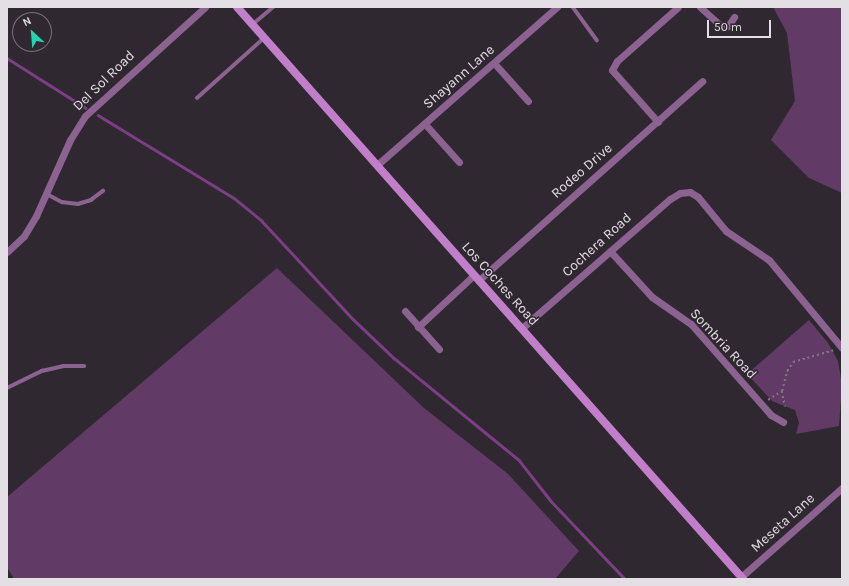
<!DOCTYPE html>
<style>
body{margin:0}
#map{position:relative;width:849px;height:586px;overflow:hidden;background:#302831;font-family:Karla,sans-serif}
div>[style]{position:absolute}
.green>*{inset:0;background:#623a66}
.stream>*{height:2.5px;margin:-1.25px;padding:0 1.25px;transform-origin:1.25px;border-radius:1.25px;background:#7c3e84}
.path>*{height:1.5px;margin-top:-0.75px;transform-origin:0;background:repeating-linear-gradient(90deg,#7e777f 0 2px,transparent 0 5px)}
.lane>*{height:3.5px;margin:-1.75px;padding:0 1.75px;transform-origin:1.75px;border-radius:1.75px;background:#8b6290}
.street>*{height:7px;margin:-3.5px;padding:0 3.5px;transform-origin:3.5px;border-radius:3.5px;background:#8b6290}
.secondary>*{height:8px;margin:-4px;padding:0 4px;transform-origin:4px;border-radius:4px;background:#c27fc9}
span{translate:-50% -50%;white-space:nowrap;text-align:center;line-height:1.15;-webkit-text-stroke:3px #302831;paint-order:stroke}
.street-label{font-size:14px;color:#e4dee5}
.frame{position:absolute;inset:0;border:8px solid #e4dee5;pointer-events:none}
.north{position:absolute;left:12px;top:12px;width:40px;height:40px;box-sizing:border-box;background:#302831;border:1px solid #787179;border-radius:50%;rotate:334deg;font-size:11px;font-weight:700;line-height:16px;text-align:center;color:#e4dee5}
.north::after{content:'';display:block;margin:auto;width:14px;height:18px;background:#22d5af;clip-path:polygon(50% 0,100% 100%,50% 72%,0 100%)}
.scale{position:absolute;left:707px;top:20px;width:64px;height:18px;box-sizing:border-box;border:2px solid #e4dee5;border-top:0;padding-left:5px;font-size:12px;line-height:14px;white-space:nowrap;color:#e4dee5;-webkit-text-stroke:3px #302831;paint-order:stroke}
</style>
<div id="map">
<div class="green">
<div style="clip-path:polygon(773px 7px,842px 7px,842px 193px,809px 178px,771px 140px,795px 101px,787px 33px)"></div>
<div style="clip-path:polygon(277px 268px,424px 408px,508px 474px,579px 551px,555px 579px,14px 579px,7px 567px,7px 497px)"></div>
<div style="clip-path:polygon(809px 320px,828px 343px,838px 361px,842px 385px,839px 426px,796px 434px,799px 423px,795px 410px,772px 401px,747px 374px)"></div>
</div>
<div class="stream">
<div style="left:7px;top:58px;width:93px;rotate:32.3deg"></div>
<div style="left:98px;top:115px;width:159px;rotate:31.4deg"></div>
<div style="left:234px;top:198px;width:36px;rotate:39deg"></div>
<div style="left:262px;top:221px;width:134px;rotate:47.1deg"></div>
<div style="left:353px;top:319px;width:57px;rotate:43.6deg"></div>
<div style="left:394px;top:358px;width:161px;rotate:39.2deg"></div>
<div style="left:519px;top:460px;width:52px;rotate:52deg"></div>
<div style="left:551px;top:501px;width:108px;rotate:46.5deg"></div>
</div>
<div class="path">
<div style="left:782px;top:391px;width:16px;rotate:79deg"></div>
<div style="left:768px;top:400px;width:17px;rotate:-33deg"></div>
<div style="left:782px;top:391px;width:21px;rotate:-76deg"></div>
<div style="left:787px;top:371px;width:11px;rotate:-56deg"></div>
<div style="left:793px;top:362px;width:43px;rotate:-16.3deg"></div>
</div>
<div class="lane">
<div style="left:573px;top:7px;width:41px;rotate:54deg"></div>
<div style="left:253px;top:24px;width:26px;rotate:-40deg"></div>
<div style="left:197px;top:98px;width:90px;rotate:-41.8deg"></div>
<div style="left:47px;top:194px;width:17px;rotate:28deg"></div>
<div style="left:62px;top:202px;width:16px;rotate:7deg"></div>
<div style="left:78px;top:204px;width:14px;rotate:-17deg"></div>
<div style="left:91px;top:200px;width:15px;rotate:-37deg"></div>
<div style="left:7px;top:388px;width:39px;rotate:-26deg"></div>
<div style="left:42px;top:371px;width:22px;rotate:-13deg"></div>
<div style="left:63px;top:366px;width:21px"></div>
</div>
<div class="street">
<div style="left:700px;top:7px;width:31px;rotate:42deg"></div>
<div style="left:723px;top:28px;width:5px;rotate:-22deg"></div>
<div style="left:728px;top:26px;width:11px;rotate:-56deg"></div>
<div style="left:494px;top:63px;width:51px;rotate:48.2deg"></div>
<div style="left:658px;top:122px;width:69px;rotate:-131.5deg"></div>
<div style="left:612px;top:70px;width:10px;rotate:-61deg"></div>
<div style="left:617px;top:61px;width:81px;rotate:-41.5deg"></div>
<div style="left:425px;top:124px;width:51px;rotate:48.2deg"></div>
<div style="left:377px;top:165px;width:240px;rotate:-41.3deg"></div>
<div style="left:610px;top:251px;width:62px;rotate:47.6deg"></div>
<div style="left:652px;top:297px;width:47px;rotate:34.7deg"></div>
<div style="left:691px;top:324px;width:121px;rotate:48.7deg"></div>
<div style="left:771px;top:415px;width:14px;rotate:30deg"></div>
<div style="left:7px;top:252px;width:23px;rotate:-43deg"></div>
<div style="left:24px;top:236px;width:23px;rotate:-59deg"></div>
<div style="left:36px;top:216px;width:83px;rotate:-65.9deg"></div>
<div style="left:70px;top:140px;width:28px;rotate:-58deg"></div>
<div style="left:85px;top:116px;width:162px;rotate:-42.2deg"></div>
<div style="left:479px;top:280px;width:299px;rotate:-41.7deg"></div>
<div style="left:405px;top:311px;width:51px;rotate:48.2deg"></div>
<div style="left:418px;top:327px;width:76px;rotate:-42.9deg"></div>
<div style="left:522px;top:328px;width:196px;rotate:-41.1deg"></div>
<div style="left:670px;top:199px;width:12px;rotate:-31deg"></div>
<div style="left:680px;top:193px;width:10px;rotate:-6deg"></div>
<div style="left:690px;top:192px;width:9px;rotate:32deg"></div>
<div style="left:698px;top:197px;width:44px;rotate:50.5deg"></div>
<div style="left:726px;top:231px;width:52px;rotate:34deg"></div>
<div style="left:769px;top:260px;width:114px;rotate:50.3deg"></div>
<div style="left:741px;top:577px;width:135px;rotate:-41.4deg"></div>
</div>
<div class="secondary">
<div style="left:237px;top:7px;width:764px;rotate:48.5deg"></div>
</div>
<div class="street-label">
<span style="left:459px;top:77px;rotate:-41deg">Shayann Lane</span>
<span style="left:104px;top:81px;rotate:-44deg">Del Sol Road</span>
<span style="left:582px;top:171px;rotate:-41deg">Rodeo Drive</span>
<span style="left:597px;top:245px;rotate:-42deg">Cochera Road</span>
<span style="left:500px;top:284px;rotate:48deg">Los Coches Road</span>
<span style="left:723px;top:344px;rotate:47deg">Sombria Road</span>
<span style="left:783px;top:523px;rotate:-42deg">Meseta Lane</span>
</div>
<div class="frame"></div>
<div class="north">N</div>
<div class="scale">50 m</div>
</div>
